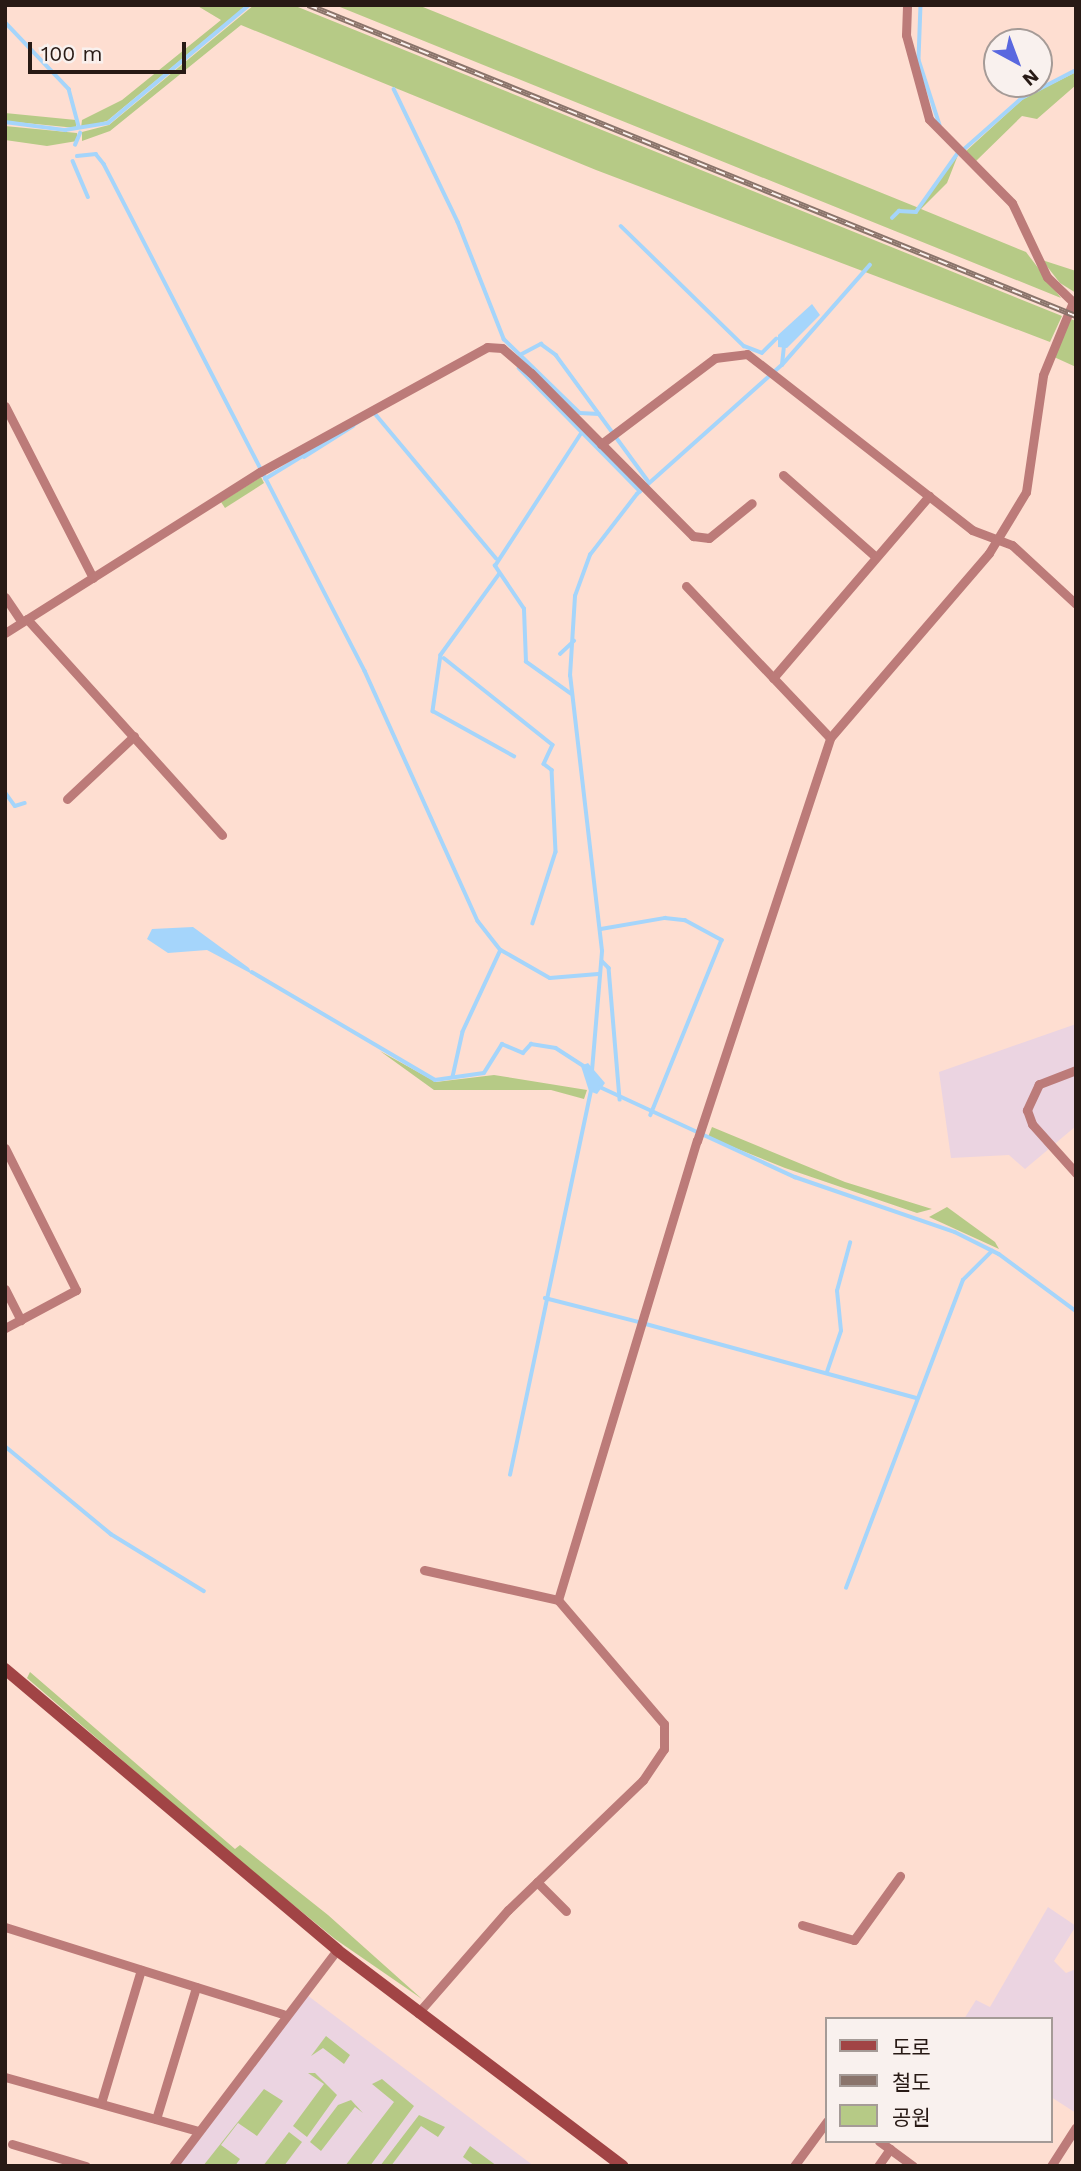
<!DOCTYPE html>
<meta charset="utf-8">
<style>
body{margin:0}
#map{position:relative;width:1081px;height:2171px;overflow:hidden;background:#feded1;font-family:"Work Sans","Noto Sans KR",sans-serif}
div>[style]{position:absolute}
.industrial>*{inset:0;background:#ebd4e1}
.green>*{inset:0;background:#b6ca86}
.water>*{inset:0;background:#a5d5fb}
.stream>*{height:3.5px;margin:-1.75px;padding:0 1.75px;transform-origin:1.75px;border-radius:1.75px;background:#a5d5fb}
.minor>*{height:9px;margin:-4.5px;padding:0 4.5px;transform-origin:4.5px;border-radius:4.5px;background:#bc7b79}
.secondary>*{height:12px;margin:-6px;padding:0 6px;transform-origin:6px;border-radius:6px;background:#a14445}
.rail>*{height:6px;margin-top:-3px;transform-origin:0;background:repeating-linear-gradient(90deg,#f9f1ee 0 10px,#8a746b 0 20px);box-sizing:border-box;border-block:2px solid #8a746b}
span{translate:-50% -50%;white-space:nowrap;text-align:center;line-height:1.15;-webkit-text-stroke:6px #f9f1ee;paint-order:stroke}
.frame{position:absolute;inset:0;border:7px solid #281a15;pointer-events:none}
.legend{position:absolute;left:825px;top:2017px;width:228px;height:126px;box-sizing:border-box;background:#f9f1ee;border:2px solid #a59b97;margin:0;padding:9px 12px;list-style:none;font-size:21px;color:#281a15}
.legend li{display:flex;align-items:center;gap:14px;height:35px}
.legend b{width:35px;border:2px solid #a59b97}
.north{position:absolute;left:983px;top:28px;width:70px;height:70px;box-sizing:border-box;background:#f9f1ee;border:2px solid #a59b97;border-radius:50%;rotate:139deg;font-size:19px;font-weight:700;line-height:28px;text-align:center;color:#281a15}
.north::after{content:'';display:block;margin:auto;width:24px;height:32px;background:#5a68df;clip-path:polygon(50% 0,100% 100%,50% 72%,0 100%)}
.scale{position:absolute;left:28px;top:42px;width:158px;height:32px;box-sizing:border-box;border:4px solid #281a15;border-top:0;padding-left:9px;font-size:21px;line-height:24px;white-space:nowrap;color:#281a15;-webkit-text-stroke:5px #f9f1ee;paint-order:stroke}
</style>
<div id="map">
<div class="industrial">
<div style="clip-path:polygon(1076px 1024px,1076px 1126px,1025px 1169px,1009px 1155px,951px 1158px,939px 1072px)"></div>
<div style="clip-path:polygon(1048px 1907px,1076px 1926px,1054px 1961px,1066px 1973px,1076px 1969px,1076px 2113px,1051px 2097px,1051px 2019px,964px 2019px,976px 2000px,990px 2007px)"></div>
<div style="clip-path:polygon(307px 1995px,534px 2166px,177px 2166px)"></div>
</div>
<div class="green">
<div style="clip-path:polygon(196px 5px,247px 5px,107px 121px,81px 128px,82px 120px,122px 100px,221px 20px)"></div>
<div style="clip-path:polygon(254px 5px,293px 5px,1062px 316px,1050px 342px,596px 170px,241px 25px,110px 131px,82px 141px,82px 132px,109px 125px)"></div>
<div style="clip-path:polygon(335px 5px,418px 5px,919px 208px,958px 155px,947px 183px,921px 209px,1026px 252px,1061px 298px)"></div>
<div style="clip-path:polygon(1076px 72px,1076px 85px,1037px 119px,1022px 116px,975px 162px,965px 152px,1023px 99px)"></div>
<div style="clip-path:polygon(5px 113px,76px 120px,76px 128px,5px 121px)"></div>
<div style="clip-path:polygon(5px 126px,77px 133px,77px 141px,47px 146px,5px 140px)"></div>
<div style="clip-path:polygon(1042px 260px,1076px 271px,1076px 293px,1060px 283px)"></div>
<div style="clip-path:polygon(1068px 318px,1076px 321px,1076px 367px,1054px 357px)"></div>
<div style="clip-path:polygon(261px 477px,264px 483px,225px 508px,221px 502px)"></div>
<div style="clip-path:polygon(380px 1051px,436px 1082px,494px 1075px,587px 1090px,584px 1099px,551px 1090px,434px 1090px)"></div>
<div style="clip-path:polygon(712px 1127px,845px 1182px,932px 1209px,917px 1213px,785px 1168px,708px 1137px)"></div>
<div style="clip-path:polygon(947px 1207px,995px 1242px,999px 1249px,929px 1217px)"></div>
<div style="clip-path:polygon(30px 1672px,235px 1849px,240px 1845px,328px 1915px,422px 1999px,335px 1939px,231px 1854px,27px 1678px)"></div>
<div style="clip-path:polygon(326px 2036px,350px 2055px,344px 2064px,323px 2048px,311px 2056px)"></div>
<div style="clip-path:polygon(308px 2073px,315px 2073px,337px 2095px,307px 2137px,293px 2126px,324px 2084px)"></div>
<div style="clip-path:polygon(382px 2079px,414px 2106px,370px 2166px,345px 2166px,394px 2102px,372px 2084px)"></div>
<div style="clip-path:polygon(264px 2089px,283px 2101px,257px 2136px,238px 2123px,221px 2145px,240px 2159px,235px 2166px,203px 2166px)"></div>
<div style="clip-path:polygon(351px 2100px,363px 2113px,355px 2107px,321px 2151px,310px 2142px,338px 2105px)"></div>
<div style="clip-path:polygon(419px 2115px,445px 2127px,438px 2137px,421px 2126px,391px 2166px,380px 2166px)"></div>
<div style="clip-path:polygon(289px 2132px,302px 2142px,284px 2166px,263px 2166px)"></div>
<div style="clip-path:polygon(470px 2146px,497px 2166px,475px 2166px,463px 2157px)"></div>
</div>
<div class="water">
<div style="clip-path:polygon(812px 304px,820px 315px,787px 348px,778px 347px,778px 335px)"></div>
<div style="clip-path:polygon(193px 927px,249px 968px,252px 974px,207px 950px,168px 953px,147px 939px,152px 929px)"></div>
<div style="clip-path:polygon(588px 1063px,605px 1083px,597px 1094px,589px 1091px,581px 1066px)"></div>
</div>
<div class="stream">
<div style="left:921px;top:5px;width:55px;rotate:92.1deg"></div>
<div style="left:919px;top:60px;width:68px;rotate:72.1deg"></div>
<div style="left:5px;top:22px;width:93px;rotate:46.3deg"></div>
<div style="left:69px;top:89px;width:38px;rotate:75deg"></div>
<div style="left:394px;top:89px;width:148px;rotate:64.3deg"></div>
<div style="left:458px;top:222px;width:126px;rotate:68.5deg"></div>
<div style="left:504px;top:339px;width:106px;rotate:44.2deg"></div>
<div style="left:580px;top:413px;width:19px;rotate:3deg"></div>
<div style="left:5px;top:122px;width:61px;rotate:7.6deg"></div>
<div style="left:65px;top:130px;width:44px;rotate:-9.2deg"></div>
<div style="left:108px;top:123px;width:184px;rotate:-39.9deg"></div>
<div style="left:75px;top:145px;width:13px;rotate:-67deg"></div>
<div style="left:962px;top:151px;width:80px;rotate:-41.5deg"></div>
<div style="left:1022px;top:98px;width:61px;rotate:-27.4deg"></div>
<div style="left:77px;top:156px;width:19px;rotate:-6deg"></div>
<div style="left:96px;top:154px;width:13px;rotate:51deg"></div>
<div style="left:104px;top:164px;width:570px;rotate:62.76deg"></div>
<div style="left:365px;top:671px;width:274px;rotate:65.7deg"></div>
<div style="left:478px;top:921px;width:37px;rotate:52deg"></div>
<div style="left:501px;top:950px;width:90px;rotate:114.9deg"></div>
<div style="left:463px;top:1032px;width:46px;rotate:102.5deg"></div>
<div style="left:73px;top:161px;width:39px;rotate:67deg"></div>
<div style="left:892px;top:218px;width:10px;rotate:-45deg"></div>
<div style="left:899px;top:211px;width:17px;rotate:3deg"></div>
<div style="left:916px;top:212px;width:71px;rotate:-54.7deg"></div>
<div style="left:621px;top:226px;width:172px;rotate:44.3deg"></div>
<div style="left:744px;top:346px;width:19px;rotate:21deg"></div>
<div style="left:762px;top:353px;width:20px;rotate:-45deg"></div>
<div style="left:520px;top:355px;width:24px;rotate:-28deg"></div>
<div style="left:541px;top:344px;width:19px;rotate:36deg"></div>
<div style="left:556px;top:355px;width:157px;rotate:53.8deg"></div>
<div style="left:782px;top:365px;width:18px;rotate:-84deg"></div>
<div style="left:519px;top:368px;width:173px;rotate:45.5deg"></div>
<div style="left:373px;top:411px;width:192px;rotate:50.1deg"></div>
<div style="left:304px;top:457px;width:58px;rotate:-32.3deg"></div>
<div style="left:265px;top:479px;width:111px;rotate:-31.4deg"></div>
<div style="left:499px;top:575px;width:99px;rotate:125.9deg"></div>
<div style="left:441px;top:655px;width:57px;rotate:98.1deg"></div>
<div style="left:433px;top:711px;width:93px;rotate:29.1deg"></div>
<div style="left:560px;top:654px;width:19px;rotate:-43deg"></div>
<div style="left:444px;top:658px;width:139px;rotate:38.6deg"></div>
<div style="left:553px;top:745px;width:21px;rotate:115deg"></div>
<div style="left:544px;top:764px;width:10px;rotate:37deg"></div>
<div style="left:552px;top:770px;width:82px;rotate:87.2deg"></div>
<div style="left:556px;top:852px;width:75px;rotate:107.9deg"></div>
<div style="left:571px;top:694px;width:55px;rotate:-144.6deg"></div>
<div style="left:526px;top:662px;width:53px;rotate:-92.2deg"></div>
<div style="left:524px;top:609px;width:52px;rotate:-124deg"></div>
<div style="left:495px;top:566px;width:160px;rotate:-57deg"></div>
<div style="left:5px;top:792px;width:17px;rotate:54deg"></div>
<div style="left:15px;top:806px;width:10px;rotate:-17deg"></div>
<div style="left:601px;top:929px;width:65px;rotate:-9.8deg"></div>
<div style="left:665px;top:918px;width:20px;rotate:6deg"></div>
<div style="left:685px;top:920px;width:42px;rotate:28.4deg"></div>
<div style="left:722px;top:940px;width:189px;rotate:112.1deg"></div>
<div style="left:501px;top:950px;width:56px;rotate:29.7deg"></div>
<div style="left:550px;top:978px;width:48px;rotate:-4.8deg"></div>
<div style="left:602px;top:961px;width:10px;rotate:45deg"></div>
<div style="left:609px;top:968px;width:132px;rotate:85.2deg"></div>
<div style="left:252px;top:972px;width:212px;rotate:30.5deg"></div>
<div style="left:435px;top:1080px;width:49px;rotate:-8.1deg"></div>
<div style="left:484px;top:1073px;width:34px;rotate:-58deg"></div>
<div style="left:502px;top:1044px;width:23px;rotate:23deg"></div>
<div style="left:523px;top:1053px;width:12px;rotate:-48deg"></div>
<div style="left:531px;top:1044px;width:25px;rotate:9deg"></div>
<div style="left:556px;top:1048px;width:35px;rotate:33deg"></div>
<div style="left:592px;top:1071px;width:120px;rotate:-85.2deg"></div>
<div style="left:602px;top:951px;width:277px;rotate:-96.6deg"></div>
<div style="left:570px;top:676px;width:80px;rotate:-86.4deg"></div>
<div style="left:575px;top:596px;width:44px;rotate:-69.9deg"></div>
<div style="left:590px;top:555px;width:77px;rotate:-52.4deg"></div>
<div style="left:637px;top:494px;width:194px;rotate:-41.7deg"></div>
<div style="left:782px;top:365px;width:133px;rotate:-48.7deg"></div>
<div style="left:600px;top:1087px;width:215px;rotate:24.8deg"></div>
<div style="left:795px;top:1177px;width:169px;rotate:19deg"></div>
<div style="left:955px;top:1232px;width:49px;rotate:26.6deg"></div>
<div style="left:999px;top:1254px;width:96px;rotate:36.5deg"></div>
<div style="left:545px;top:1298px;width:97px;rotate:14.3deg"></div>
<div style="left:646px;top:1324px;width:281px;rotate:15.3deg"></div>
<div style="left:827px;top:1372px;width:43px;rotate:-71.1deg"></div>
<div style="left:841px;top:1331px;width:40px;rotate:-95.7deg"></div>
<div style="left:837px;top:1291px;width:50px;rotate:-74.8deg"></div>
<div style="left:5px;top:1446px;width:138px;rotate:39.7deg"></div>
<div style="left:111px;top:1534px;width:109px;rotate:31.5deg"></div>
<div style="left:510px;top:1475px;width:394px;rotate:-78.1deg"></div>
<div style="left:846px;top:1588px;width:329px;rotate:-69.2deg"></div>
<div style="left:963px;top:1280px;width:41px;rotate:-45deg"></div>
</div>
<div class="minor">
<div style="left:5px;top:406px;width:193px;rotate:62.9deg"></div>
<div style="left:601px;top:444px;width:143px;rotate:-37deg"></div>
<div style="left:715px;top:358px;width:32px;rotate:-7deg"></div>
<div style="left:747px;top:354px;width:286px;rotate:38deg"></div>
<div style="left:972px;top:530px;width:43px;rotate:20.6deg"></div>
<div style="left:1012px;top:545px;width:87px;rotate:42.7deg"></div>
<div style="left:783px;top:475px;width:124px;rotate:41.4deg"></div>
<div style="left:686px;top:586px;width:209px;rotate:46.5deg"></div>
<div style="left:830px;top:738px;width:244px;rotate:-49.3deg"></div>
<div style="left:989px;top:553px;width:71px;rotate:-58.8deg"></div>
<div style="left:1026px;top:492px;width:118px;rotate:-81.7deg"></div>
<div style="left:1043px;top:375px;width:79px;rotate:-67.7deg"></div>
<div style="left:1073px;top:302px;width:36px;rotate:-136deg"></div>
<div style="left:1047px;top:277px;width:82px;rotate:-115.3deg"></div>
<div style="left:1012px;top:203px;width:118px;rotate:-134.7deg"></div>
<div style="left:929px;top:119px;width:87px;rotate:-105.3deg"></div>
<div style="left:906px;top:35px;width:30px;rotate:-88deg"></div>
<div style="left:5px;top:597px;width:30px;rotate:56deg"></div>
<div style="left:27px;top:619px;width:291px;rotate:47.9deg"></div>
<div style="left:5px;top:633px;width:302px;rotate:-32.3deg"></div>
<div style="left:260px;top:472px;width:259px;rotate:-28.8deg"></div>
<div style="left:487px;top:347px;width:15px;rotate:4deg"></div>
<div style="left:502px;top:348px;width:38px;rotate:41deg"></div>
<div style="left:531px;top:373px;width:230px;rotate:45.2deg"></div>
<div style="left:693px;top:536px;width:16px;rotate:7deg"></div>
<div style="left:709px;top:538px;width:55px;rotate:-39.1deg"></div>
<div style="left:773px;top:678px;width:240px;rotate:-49.4deg"></div>
<div style="left:67px;top:799px;width:92px;rotate:-43.2deg"></div>
<div style="left:1076px;top:1070px;width:40px;rotate:159deg"></div>
<div style="left:1039px;top:1084px;width:29px;rotate:115deg"></div>
<div style="left:1027px;top:1110px;width:15px;rotate:70deg"></div>
<div style="left:1032px;top:1124px;width:66px;rotate:48.1deg"></div>
<div style="left:5px;top:1148px;width:159px;rotate:63.4deg"></div>
<div style="left:76px;top:1290px;width:81px;rotate:151.8deg"></div>
<div style="left:5px;top:1289px;width:35px;rotate:63deg"></div>
<div style="left:424px;top:1570px;width:137px;rotate:12.6deg"></div>
<div style="left:537px;top:1882px;width:41px;rotate:45deg"></div>
<div style="left:802px;top:1925px;width:54px;rotate:16.1deg"></div>
<div style="left:854px;top:1940px;width:79px;rotate:-54.3deg"></div>
<div style="left:5px;top:1927px;width:291px;rotate:17.4deg"></div>
<div style="left:418px;top:2013px;width:137px;rotate:-48.9deg"></div>
<div style="left:508px;top:1910px;width:187px;rotate:-43.9deg"></div>
<div style="left:643px;top:1780px;width:37px;rotate:-56deg"></div>
<div style="left:664px;top:1749px;width:25px;rotate:-90deg"></div>
<div style="left:664px;top:1724px;width:163px;rotate:-130.5deg"></div>
<div style="left:558px;top:1600px;width:480px;rotate:-73.2deg"></div>
<div style="left:697px;top:1141px;width:424px;rotate:-71.7deg"></div>
<div style="left:5px;top:2077px;width:201px;rotate:15.6deg"></div>
<div style="left:101px;top:2103px;width:139px;rotate:-73.3deg"></div>
<div style="left:156px;top:2119px;width:138px;rotate:-73.1deg"></div>
<div style="left:879px;top:2141px;width:42px;rotate:36.3deg"></div>
<div style="left:12px;top:2144px;width:77px;rotate:16.6deg"></div>
<div style="left:173px;top:2166px;width:271px;rotate:-52.8deg"></div>
<div style="left:794px;top:2166px;width:56px;rotate:-53.7deg"></div>
<div style="left:878px;top:2166px;width:21px;rotate:-55deg"></div>
<div style="left:1051px;top:2166px;width:46px;rotate:-57.3deg"></div>
</div>
<div class="secondary">
<div style="left:5px;top:1669px;width:435px;rotate:40.2deg"></div>
<div style="left:337px;top:1950px;width:358px;rotate:37.1deg"></div>
</div>
<div class="rail">
<div style="left:308px;top:5px;width:829px;rotate:22.05deg"></div>
</div>
<div class="frame"></div>
<ul class="legend">
<li><b style="height:9px;background:#a14445"></b>도로</li>
<li><b style="height:9px;background:#8a746b"></b>철도</li>
<li><b style="height:19px;background:#b6ca86"></b>공원</li>
</ul>
<div class="north">N</div>
<div class="scale">100 m</div>
</div>
